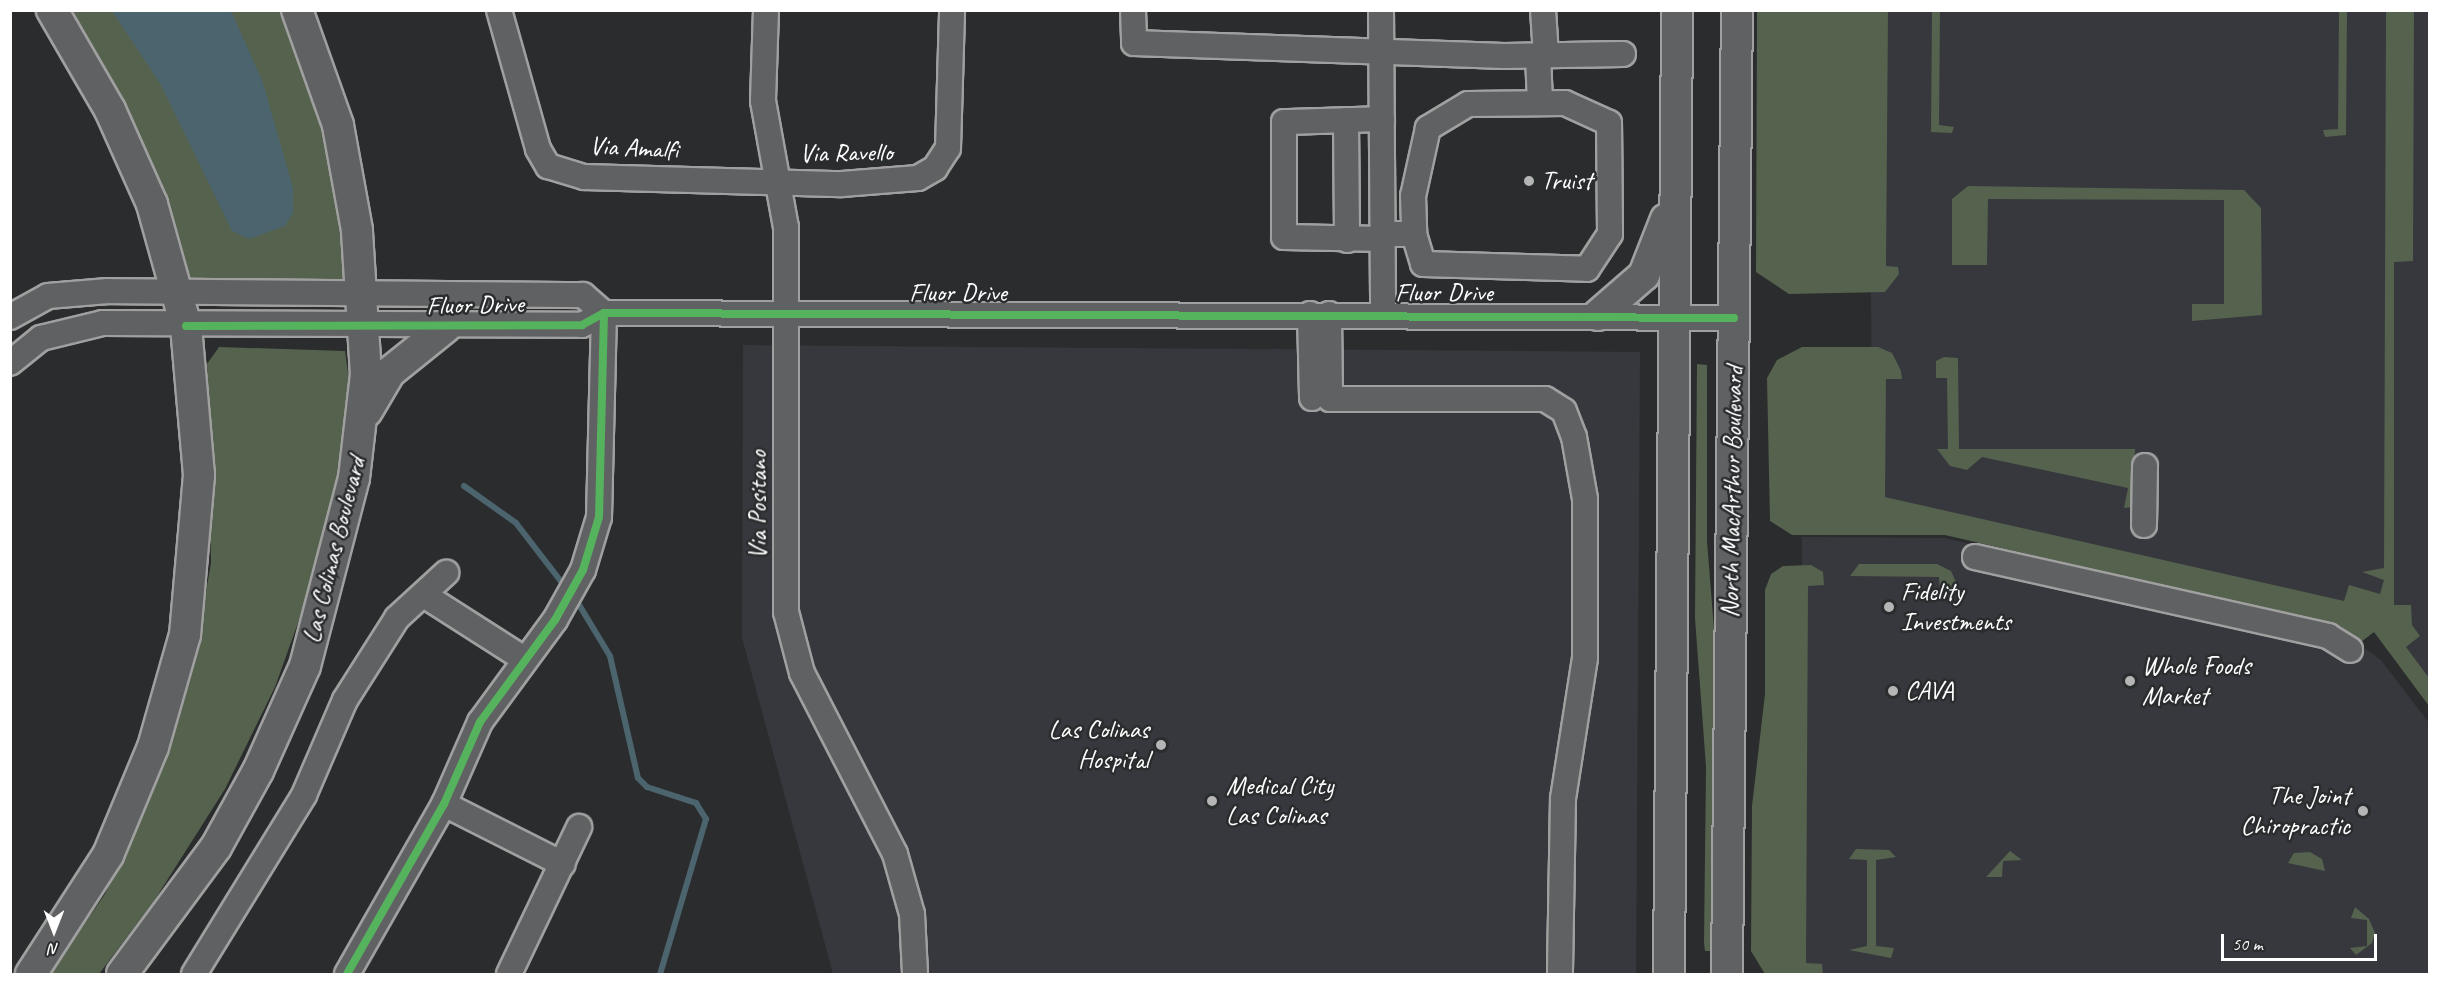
<!DOCTYPE html>
<style>
body{margin:0}
#map{position:relative;width:2440px;height:985px;overflow:hidden;background:#2b2c2d;font-family:Caveat,sans-serif}
div>[style]{position:absolute}
.built>*{inset:0;background:#37383d}
.green>*{inset:0;background:#55624e}
.water>*{inset:0;background:#4c646e}
.stream>*{height:6px;margin:-3px;padding:0 3px;transform-origin:3px;border-radius:3px;background:#4c646e}
.roads{filter:drop-shadow(2px 0 #a0a0a0) drop-shadow(-2px 0 #a0a0a0) drop-shadow(0 2px #a0a0a0) drop-shadow(0 -2px #a0a0a0)}
.minor>*{height:24px;margin:-12px;padding:0 12px;transform-origin:12px;border-radius:12px;background:#606162}
.major>*{height:30px;margin:-15px;padding:0 15px;transform-origin:15px;border-radius:15px;background:#606162}
.cycleway>*{height:8px;margin:-4px;padding:0 4px;transform-origin:4px;border-radius:4px;background:#56b35d}
.dots>*{width:16px;height:16px;translate:-50% -50%;box-sizing:border-box;border:3px solid #2a2d2e;border-radius:50%}
span{translate:-50% -50%;white-space:nowrap;text-align:center;line-height:1.15;-webkit-text-stroke:5px #2a2d2e;paint-order:stroke}
.street-label{font-size:26px;color:#fff}
.poi-label{font-size:26px;color:#fff}
.left{translate:0 -50%;text-align:left}
.right{translate:-100% -50%;text-align:right}
.frame{position:absolute;inset:0;border:12px solid #fff;pointer-events:none}
.north{position:absolute;left:24px;top:901px;width:60px;height:60px;-webkit-text-stroke:4px #2a2d2e;paint-order:stroke;rotate:180deg;font-size:16px;font-weight:700;line-height:24px;text-align:center;color:#fff}
.north::after{content:'';display:block;margin:auto;width:21px;height:27px;background:#fff;clip-path:polygon(50% 0,100% 100%,50% 72%,0 100%)}
.scale{position:absolute;left:2221px;top:934px;width:156px;height:27px;box-sizing:border-box;border:3px solid #fff;border-top:0;padding-left:8px;font-size:18px;line-height:21px;white-space:nowrap;color:#fff;-webkit-text-stroke:4px #2a2d2e;paint-order:stroke}
</style>
<div id="map">
<div class="built">
<div style="clip-path:polygon(1868px 11px,2429px 11px,2429px 680px,2393px 631px,1873px 502px)"></div>
<div style="clip-path:polygon(743px 345px,1640px 352px,1636px 974px,833px 974px,742px 638px)"></div>
<div style="clip-path:polygon(1802px 537px,1945px 538px,2342px 633px,2359px 644px,2381px 660px,2429px 723px,2429px 974px,1831px 974px,1802px 969px)"></div>
</div>
<div class="green">
<div style="clip-path:polygon(69px 11px,280px 11px,307px 77px,332px 170px,345px 252px,343px 279px,192px 282px,126px 108px)"></div>
<div style="clip-path:polygon(1757px 11px,1888px 11px,1886px 266px,1898px 267px,1899px 274px,1885px 292px,1789px 294px,1756px 272px)"></div>
<div style="clip-path:polygon(1932px 11px,1940px 11px,1939px 125px,1954px 127px,1952px 133px,1931px 132px)"></div>
<div style="clip-path:polygon(2339px 11px,2347px 11px,2346px 135px,2325px 137px,2323px 130px,2338px 129px)"></div>
<div style="clip-path:polygon(2386px 11px,2414px 11px,2413px 261px,2394px 262px,2394px 605px,2411px 605px,2412px 625px,2420px 636px,2406px 647px,2429px 678px,2429px 706px,2374px 632px,2361px 642px,2342px 627px,1945px 535px,1792px 535px,1770px 521px,1767px 378px,1777px 360px,1802px 347px,1878px 347px,1892px 353px,1901px 371px,1902px 379px,1886px 379px,1885px 497px,2344px 601px,2349px 585px,2380px 594px,2384px 580px,2362px 572px,2384px 568px)"></div>
<div style="clip-path:polygon(1968px 186px,2244px 190px,2261px 208px,2262px 315px,2192px 321px,2192px 304px,2224px 304px,2224px 200px,1988px 199px,1987px 265px,1952px 265px,1952px 199px)"></div>
<div style="clip-path:polygon(219px 347px,345px 351px,351px 395px,334px 496px,308px 595px,275px 687px,225px 789px,154px 901px,99px 974px,50px 974px,105px 894px,168px 753px,196px 650px,211px 563px,207px 364px)"></div>
<div style="clip-path:polygon(1944px 357px,1958px 358px,1959px 449px,2135px 449px,2132px 507px,2124px 508px,2128px 488px,1982px 457px,1967px 470px,1950px 466px,1937px 449px,1948px 449px,1947px 378px,1936px 378px,1936px 361px)"></div>
<div style="clip-path:polygon(1697px 364px,1707px 365px,1707px 541px,1714px 629px,1713px 951px,1705px 951px,1704px 943px,1706px 767px,1695px 618px)"></div>
<div style="clip-path:polygon(1859px 564px,1937px 564px,1951px 571px,1961px 593px,1940px 593px,1939px 577px,1850px 576px)"></div>
<div style="clip-path:polygon(1811px 565px,1823px 572px,1824px 585px,1808px 586px,1806px 963px,1822px 964px,1823px 973px,1830px 974px,1765px 974px,1751px 951px,1752px 806px,1765px 694px,1765px 590px,1771px 574px,1783px 566px)"></div>
<div style="clip-path:polygon(1856px 849px,1889px 850px,1896px 857px,1876px 860px,1876px 946px,1894px 948px,1891px 958px,1849px 950px,1867px 946px,1867px 860px,1849px 859px)"></div>
<div style="clip-path:polygon(2010px 851px,2022px 860px,2003px 861px,2002px 877px,1986px 877px)"></div>
<div style="clip-path:polygon(2310px 852px,2322px 859px,2325px 871px,2288px 863px,2294px 853px)"></div>
<div style="clip-path:polygon(2355px 907px,2369px 919px,2375px 933px,2372px 943px,2356px 955px,2350px 948px,2367px 946px,2367px 920px,2351px 918px)"></div>
</div>
<div class="water">
<div style="clip-path:polygon(112px 11px,231px 11px,262px 80px,293px 188px,293px 213px,285px 226px,249px 239px,232px 231px,161px 85px)"></div>
</div>
<div class="stream">
<div style="left:464px;top:486px;width:64px;rotate:35.4deg"></div>
<div style="left:516px;top:523px;width:82px;rotate:52.4deg"></div>
<div style="left:575px;top:598px;width:68px;rotate:58.9deg"></div>
<div style="left:610px;top:656px;width:125px;rotate:77.1deg"></div>
<div style="left:638px;top:778px;width:13px;rotate:45deg"></div>
<div style="left:647px;top:787px;width:52px;rotate:18.1deg"></div>
<div style="left:696px;top:803px;width:19px;rotate:58deg"></div>
<div style="left:706px;top:819px;width:162px;rotate:106.5deg"></div>
</div>
<div class="roads">
<div class="minor">
<div style="left:499px;top:10px;width:144px;rotate:74.3deg"></div>
<div style="left:538px;top:149px;width:20px;rotate:60deg"></div>
<div style="left:548px;top:166px;width:38px;rotate:17deg"></div>
<div style="left:584px;top:177px;width:258px;rotate:1.6deg"></div>
<div style="left:842px;top:184px;width:76px;rotate:-4.5deg"></div>
<div style="left:918px;top:178px;width:20px;rotate:-30deg"></div>
<div style="left:935px;top:168px;width:24px;rotate:-57deg"></div>
<div style="left:948px;top:148px;width:138px;rotate:-88.3deg"></div>
<div style="left:766px;top:10px;width:91px;rotate:91.9deg"></div>
<div style="left:763px;top:101px;width:128px;rotate:79.7deg"></div>
<div style="left:786px;top:227px;width:385px;rotate:90deg"></div>
<div style="left:786px;top:612px;width:63px;rotate:75.3deg"></div>
<div style="left:802px;top:673px;width:203px;rotate:62.8deg"></div>
<div style="left:895px;top:854px;width:62px;rotate:74.2deg"></div>
<div style="left:912px;top:914px;width:60px;rotate:87.1deg"></div>
<div style="left:1133px;top:10px;width:33px;rotate:88deg"></div>
<div style="left:1134px;top:43px;width:370px;rotate:2deg"></div>
<div style="left:1504px;top:56px;width:119px;rotate:-1deg"></div>
<div style="left:1381px;top:10px;width:304px;rotate:89.6deg"></div>
<div style="left:1543px;top:10px;width:45px;rotate:86.2deg"></div>
<div style="left:1538px;top:55px;width:48px;rotate:87.6deg"></div>
<div style="left:1382px;top:119px;width:98px;rotate:178.2deg"></div>
<div style="left:1284px;top:122px;width:115px;rotate:90deg"></div>
<div style="left:1284px;top:237px;width:99px;rotate:1.2deg"></div>
<div style="left:1346px;top:120px;width:120px;rotate:89.5deg"></div>
<div style="left:1383px;top:234px;width:31px"></div>
<div style="left:1414px;top:234px;width:31px;rotate:73deg"></div>
<div style="left:1423px;top:264px;width:164px;rotate:1.7deg"></div>
<div style="left:1587px;top:269px;width:42px;rotate:-56.7deg"></div>
<div style="left:1610px;top:234px;width:111px;rotate:-90.5deg"></div>
<div style="left:1609px;top:123px;width:48px;rotate:-155.6deg"></div>
<div style="left:1565px;top:103px;width:97px;rotate:179.4deg"></div>
<div style="left:1468px;top:104px;width:47px;rotate:149deg"></div>
<div style="left:1428px;top:128px;width:70px;rotate:102.4deg"></div>
<div style="left:1413px;top:196px;width:38px;rotate:88deg"></div>
<div style="left:1310px;top:314px;width:84px;rotate:88.6deg"></div>
<div style="left:1329px;top:314px;width:85px;rotate:89.3deg"></div>
<div style="left:1330px;top:399px;width:215px"></div>
<div style="left:1545px;top:399px;width:22px;rotate:32deg"></div>
<div style="left:1564px;top:411px;width:28px;rotate:69deg"></div>
<div style="left:1574px;top:437px;width:63px;rotate:79.9deg"></div>
<div style="left:1585px;top:499px;width:159px;rotate:90deg"></div>
<div style="left:1585px;top:658px;width:143px;rotate:98.9deg"></div>
<div style="left:1563px;top:799px;width:175px;rotate:91deg"></div>
<div style="left:10px;top:317px;width:43px;rotate:-28.9deg"></div>
<div style="left:48px;top:296px;width:60px;rotate:-4.8deg"></div>
<div style="left:108px;top:291px;width:475px;rotate:0.5deg"></div>
<div style="left:583px;top:295px;width:28px;rotate:41deg"></div>
<div style="left:10px;top:363px;width:40px;rotate:-39deg"></div>
<div style="left:41px;top:338px;width:64px;rotate:-13.6deg"></div>
<div style="left:103px;top:323px;width:479px;rotate:0.2deg"></div>
<div style="left:582px;top:325px;width:25px;rotate:-29deg"></div>
<div style="left:604px;top:313px;width:1130px;rotate:0.25deg"></div>
<div style="left:2144px;top:525px;width:59px;rotate:-89deg"></div>
<div style="left:1975px;top:557px;width:362px;rotate:12.6deg"></div>
<div style="left:2328px;top:636px;width:26px;rotate:32deg"></div>
<div style="left:424px;top:595px;width:119px;rotate:32.6deg"></div>
<div style="left:444px;top:804px;width:133px;rotate:26.8deg"></div>
<div style="left:194px;top:974px;width:210px;rotate:-58.4deg"></div>
<div style="left:304px;top:795px;width:103px;rotate:-66.7deg"></div>
<div style="left:345px;top:700px;width:97px;rotate:-57.6deg"></div>
<div style="left:397px;top:618px;width:67px;rotate:-42.6deg"></div>
<div style="left:347px;top:974px;width:196px;rotate:-60.3deg"></div>
<div style="left:444px;top:804px;width:90px;rotate:-66.3deg"></div>
<div style="left:480px;top:722px;width:127px;rotate:-53.7deg"></div>
<div style="left:555px;top:620px;width:57px;rotate:-60.8deg"></div>
<div style="left:583px;top:570px;width:55px;rotate:-73.2deg"></div>
<div style="left:599px;top:517px;width:204px;rotate:-88.6deg"></div>
<div style="left:509px;top:974px;width:163px;rotate:-64.5deg"></div>
</div>
<div class="major">
<div style="left:1598px;top:315px;width:61px;rotate:-41deg"></div>
<div style="left:1644px;top:275px;width:60px;rotate:-68.6deg"></div>
<div style="left:367px;top:411px;width:45px;rotate:-59.5deg"></div>
<div style="left:390px;top:372px;width:72px;rotate:-38.8deg"></div>
<div style="left:31px;top:974px;width:142px;rotate:-57.1deg"></div>
<div style="left:108px;top:855px;width:117px;rotate:-67.4deg"></div>
<div style="left:153px;top:747px;width:116px;rotate:-74.1deg"></div>
<div style="left:185px;top:635px;width:161px;rotate:-85deg"></div>
<div style="left:199px;top:475px;width:150px;rotate:-95deg"></div>
<div style="left:186px;top:326px;width:127px;rotate:-105.6deg"></div>
<div style="left:152px;top:204px;width:103px;rotate:-114.1deg"></div>
<div style="left:110px;top:110px;width:116px;rotate:-120.1deg"></div>
<div style="left:122px;top:974px;width:158px;rotate:-53.5deg"></div>
<div style="left:216px;top:847px;width:87px;rotate:-61.1deg"></div>
<div style="left:258px;top:771px;width:115px;rotate:-65.9deg"></div>
<div style="left:305px;top:666px;width:194px;rotate:-75.4deg"></div>
<div style="left:354px;top:478px;width:104px;rotate:-83.4deg"></div>
<div style="left:366px;top:375px;width:145px;rotate:-93.6deg"></div>
<div style="left:357px;top:230px;width:107px;rotate:-100.3deg"></div>
<div style="left:338px;top:125px;width:122px;rotate:-109.6deg"></div>
<div style="left:1669px;top:974px;width:964px;rotate:-89.52deg"></div>
<div style="left:1727px;top:974px;width:964px;rotate:-89.41deg"></div>
</div>
</div>
<div class="cycleway">
<div style="left:186px;top:326px;width:396px;rotate:-0.1deg"></div>
<div style="left:582px;top:325px;width:25px;rotate:-29deg"></div>
<div style="left:604px;top:313px;width:1130px;rotate:0.25deg"></div>
<div style="left:347px;top:974px;width:196px;rotate:-60.3deg"></div>
<div style="left:444px;top:804px;width:90px;rotate:-66.3deg"></div>
<div style="left:480px;top:722px;width:127px;rotate:-53.7deg"></div>
<div style="left:555px;top:620px;width:57px;rotate:-60.8deg"></div>
<div style="left:583px;top:570px;width:55px;rotate:-73.2deg"></div>
<div style="left:599px;top:517px;width:204px;rotate:-88.6deg"></div>
</div>
<div class="dots">
<div style="left:1529px;top:181px;background:#b5b5b6"></div>
<div style="left:1889px;top:607px;background:#b5b5b6"></div>
<div style="left:2130px;top:681px;background:#b5b5b6"></div>
<div style="left:1893px;top:691px;background:#b5b5b6"></div>
<div style="left:1161px;top:745px;background:#b5b5b6"></div>
<div style="left:1212px;top:801px;background:#b5b5b6"></div>
<div style="left:2363px;top:811px;background:#b5b5b6"></div>
</div>
<div class="street-label">
<span style="left:634px;top:148px;rotate:3deg">Via Amalfi</span>
<span style="left:846px;top:153px;rotate:-1deg">Via Ravello</span>
<span style="left:958px;top:293px">Fluor Drive</span>
<span style="left:1444px;top:293px">Fluor Drive</span>
<span style="left:475px;top:305px;rotate:-1deg">Fluor Drive</span>
<span style="left:1732px;top:492px;rotate:-89deg">North MacArthur Boulevard</span>
<span style="left:758px;top:505px;rotate:-90deg">Via Positano</span>
<span style="left:334px;top:550px;rotate:-76deg">Las Colinas Boulevard</span>
</div>
<div class="poi-label">
<span class="left" style="left:1541px;top:181px">Truist</span>
<span class="left" style="left:1901px;top:607px">Fidelity<br>Investments</span>
<span class="left" style="left:2142px;top:681px">Whole Foods<br>Market</span>
<span class="left" style="left:1905px;top:691px">CAVA</span>
<span class="right" style="left:1149px;top:745px">Las Colinas<br>Hospital</span>
<span class="left" style="left:1226px;top:801px">Medical City<br>Las Colinas</span>
<span class="right" style="left:2350px;top:811px">The Joint<br>Chiropractic</span>
</div>
<div class="frame"></div>
<div class="north">N</div>
<div class="scale">50 m</div>
</div>
